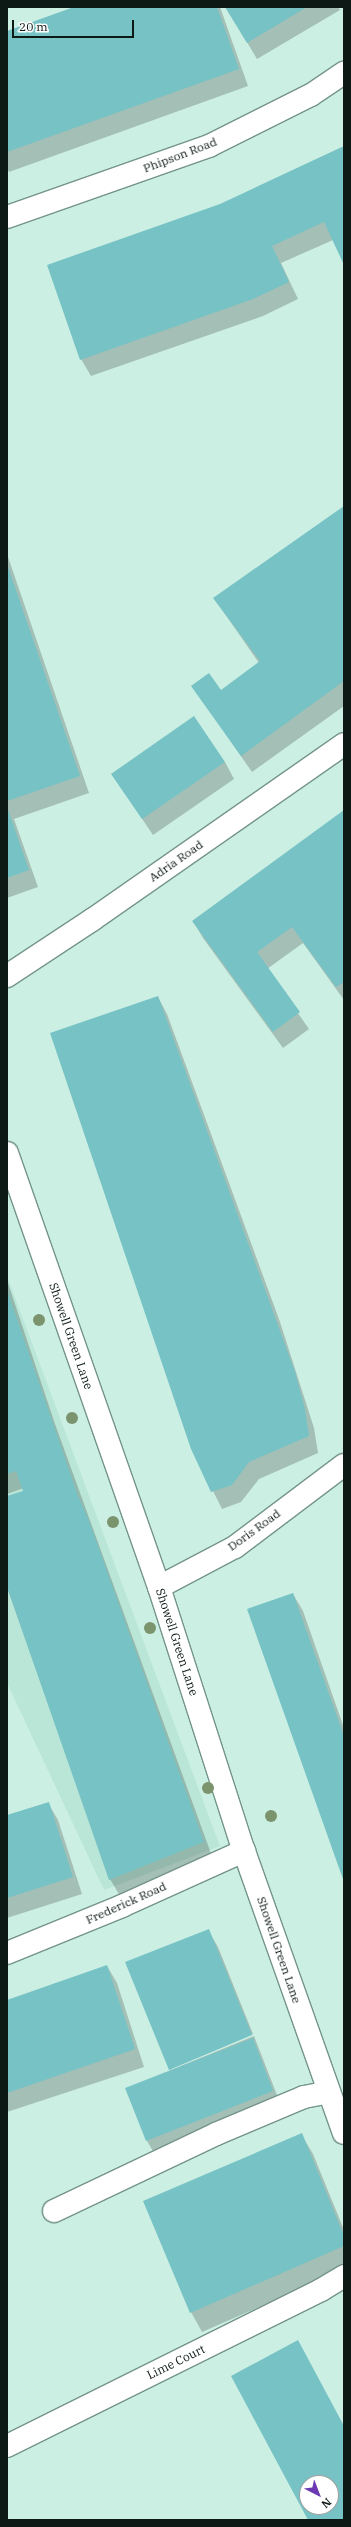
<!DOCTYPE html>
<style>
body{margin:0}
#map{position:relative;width:351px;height:2527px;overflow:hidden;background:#ccefe4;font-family:"IBM Plex Serif",serif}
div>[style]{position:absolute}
.built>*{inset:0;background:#bae6d8}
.shadow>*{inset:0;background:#0003}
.building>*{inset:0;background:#76c2c5}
.roads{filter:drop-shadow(1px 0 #74948a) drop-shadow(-1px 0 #74948a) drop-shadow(0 1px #74948a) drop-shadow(0 -1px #74948a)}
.minor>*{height:22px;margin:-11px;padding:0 11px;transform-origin:11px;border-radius:11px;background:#fff}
.trees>*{width:12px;height:12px;margin:-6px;border-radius:50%;background:#7b946e}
span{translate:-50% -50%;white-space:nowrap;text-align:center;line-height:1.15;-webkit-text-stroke:3px #fff;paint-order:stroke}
.street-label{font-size:12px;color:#0c1915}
.frame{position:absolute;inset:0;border:8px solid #0c1915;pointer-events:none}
.north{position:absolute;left:299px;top:2475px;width:40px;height:40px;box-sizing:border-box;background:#fff;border:1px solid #9ea3a1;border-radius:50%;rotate:138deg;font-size:11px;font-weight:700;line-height:16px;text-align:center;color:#0c1915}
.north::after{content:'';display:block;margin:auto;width:14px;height:18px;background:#6b3ab2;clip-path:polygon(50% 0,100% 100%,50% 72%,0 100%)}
.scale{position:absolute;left:12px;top:20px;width:122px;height:18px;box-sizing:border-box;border:2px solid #0c1915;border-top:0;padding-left:5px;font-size:12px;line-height:14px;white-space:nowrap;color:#0c1915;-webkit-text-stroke:3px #fff;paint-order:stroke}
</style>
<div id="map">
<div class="built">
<div style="clip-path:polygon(7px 1276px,220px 1846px,104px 1890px,7px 1683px)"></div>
</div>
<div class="shadow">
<div style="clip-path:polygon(77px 7px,220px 7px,248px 86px,9px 172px,7px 168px,7px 32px)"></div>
<div style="clip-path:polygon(226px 7px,338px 7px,340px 10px,257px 59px)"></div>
<div style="clip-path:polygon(344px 147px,344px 262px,333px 240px,281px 263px,298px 299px,263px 316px,91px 376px,81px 359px,221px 205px)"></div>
<div style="clip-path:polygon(344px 508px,344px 706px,252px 772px,192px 686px,221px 691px,259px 663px,214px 598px)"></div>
<div style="clip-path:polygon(7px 554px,89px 793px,14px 819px,38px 887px,7px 898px)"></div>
<div style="clip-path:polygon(225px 762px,234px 779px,153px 835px,112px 774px)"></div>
<div style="clip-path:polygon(344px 812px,344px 1000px,303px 943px,267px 969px,309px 1029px,283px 1048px,203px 938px,193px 921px)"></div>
<div style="clip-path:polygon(158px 997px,167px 1014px,280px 1322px,314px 1428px,318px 1453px,259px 1479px,241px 1502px,222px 1509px,192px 1449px)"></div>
<div style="clip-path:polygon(7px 1280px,55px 1424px,213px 1859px,120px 1896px,110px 1879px,7px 1587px,7px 1497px,25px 1491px,24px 1488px,7px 1494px)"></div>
<div style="clip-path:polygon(293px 1594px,303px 1611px,344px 1728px,344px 1880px)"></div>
<div style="clip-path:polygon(48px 1803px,58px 1820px,82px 1894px,7px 1918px,7px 1816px)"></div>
<div style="clip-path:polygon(208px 1930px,218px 1947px,253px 2034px,171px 2068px,171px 2070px,254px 2036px,282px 2108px,157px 2158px,147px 2141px,171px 2071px,170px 2069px)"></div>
<div style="clip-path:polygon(107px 1966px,117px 1983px,144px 2067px,7px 2112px,7px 2001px)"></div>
<div style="clip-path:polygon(301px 2134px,313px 2154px,344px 2230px,344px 2270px,202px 2332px,191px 2312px)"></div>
</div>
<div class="building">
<div style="clip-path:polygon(74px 7px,217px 7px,239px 69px,7px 152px,7px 31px)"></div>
<div style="clip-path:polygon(225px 7px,307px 7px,247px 43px)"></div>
<div style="clip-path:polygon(344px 146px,344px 265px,324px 222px,272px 246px,289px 282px,253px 299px,80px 360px,47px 265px,220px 204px)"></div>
<div style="clip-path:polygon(344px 506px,344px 681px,241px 756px,191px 686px,209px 673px,221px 690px,260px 661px,213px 598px)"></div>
<div style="clip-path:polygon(7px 564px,80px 776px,7px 801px)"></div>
<div style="clip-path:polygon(194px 716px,225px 762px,142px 819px,111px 774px)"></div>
<div style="clip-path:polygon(7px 807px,29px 870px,7px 878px)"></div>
<div style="clip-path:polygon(344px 810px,344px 982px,336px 987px,292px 927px,257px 952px,300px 1012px,273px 1032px,192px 921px)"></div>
<div style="clip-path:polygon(158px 996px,295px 1372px,305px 1409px,309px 1436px,249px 1462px,232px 1485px,211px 1492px,191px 1449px,50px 1033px)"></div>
<div style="clip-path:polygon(7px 1290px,78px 1496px,89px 1521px,204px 1842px,109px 1880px,7px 1587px,7px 1496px,23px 1491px,16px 1471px,7px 1474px)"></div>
<div style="clip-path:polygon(293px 1593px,344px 1736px,344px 1882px,247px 1609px)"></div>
<div style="clip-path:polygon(49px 1802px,73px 1877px,7px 1898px,7px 1815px)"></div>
<div style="clip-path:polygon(209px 1929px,252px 2035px,169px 2070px,125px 1962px)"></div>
<div style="clip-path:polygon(107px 1965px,135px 2049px,7px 2093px,7px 2000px)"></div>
<div style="clip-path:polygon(253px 2038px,273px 2091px,146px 2141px,125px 2088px)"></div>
<div style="clip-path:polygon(302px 2133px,344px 2236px,344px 2246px,190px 2313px,143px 2201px)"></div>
<div style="clip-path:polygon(evenodd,298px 2340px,344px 2426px,344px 2520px,308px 2520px,231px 2376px,298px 2340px,307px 2483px,331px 2483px,331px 2507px,307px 2507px,307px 2483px)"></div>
</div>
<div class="roads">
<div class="minor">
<div style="left:7px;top:217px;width:214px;rotate:-19.4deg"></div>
<div style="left:209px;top:146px;width:114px;rotate:-26.6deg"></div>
<div style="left:311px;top:95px;width:40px;rotate:-34deg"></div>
<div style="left:7px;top:976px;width:102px;rotate:-33.4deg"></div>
<div style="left:92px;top:920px;width:307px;rotate:-34.9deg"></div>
<div style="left:7px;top:1153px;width:460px;rotate:70.7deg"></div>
<div style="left:159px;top:1587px;width:277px;rotate:72.2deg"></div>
<div style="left:244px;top:1851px;width:299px;rotate:70.5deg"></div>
<div style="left:159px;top:1587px;width:86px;rotate:-27.8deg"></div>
<div style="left:235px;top:1547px;width:136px;rotate:-37deg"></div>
<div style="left:7px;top:1953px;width:124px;rotate:-22.2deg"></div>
<div style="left:122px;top:1906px;width:134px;rotate:-24.3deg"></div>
<div style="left:54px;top:2211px;width:179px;rotate:-25.4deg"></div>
<div style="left:216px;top:2134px;width:95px;rotate:-22.8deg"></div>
<div style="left:304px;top:2097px;width:25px;rotate:-11deg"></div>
<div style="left:7px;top:2446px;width:351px;rotate:-26.4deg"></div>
<div style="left:321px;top:2290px;width:27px;rotate:-31deg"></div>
</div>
</div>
<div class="trees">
<div style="left:39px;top:1320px"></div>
<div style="left:72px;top:1418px"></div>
<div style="left:113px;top:1522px"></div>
<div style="left:150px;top:1628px"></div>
<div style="left:208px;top:1788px"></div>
<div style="left:271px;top:1816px"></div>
</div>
<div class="street-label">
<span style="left:180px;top:155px;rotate:-21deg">Phipson Road</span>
<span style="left:176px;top:861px;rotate:-35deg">Adria Road</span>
<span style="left:71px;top:1336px;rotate:71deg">Showell Green Lane</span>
<span style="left:254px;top:1530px;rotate:-36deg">Doris Road</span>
<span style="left:177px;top:1642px;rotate:72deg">Showell Green Lane</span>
<span style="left:126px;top:1903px;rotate:-24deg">Frederick Road</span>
<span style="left:279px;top:1950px;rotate:71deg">Showell Green Lane</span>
<span style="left:176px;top:2362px;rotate:-26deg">Lime Court</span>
</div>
<div class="frame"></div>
<div class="north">N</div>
<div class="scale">20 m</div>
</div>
